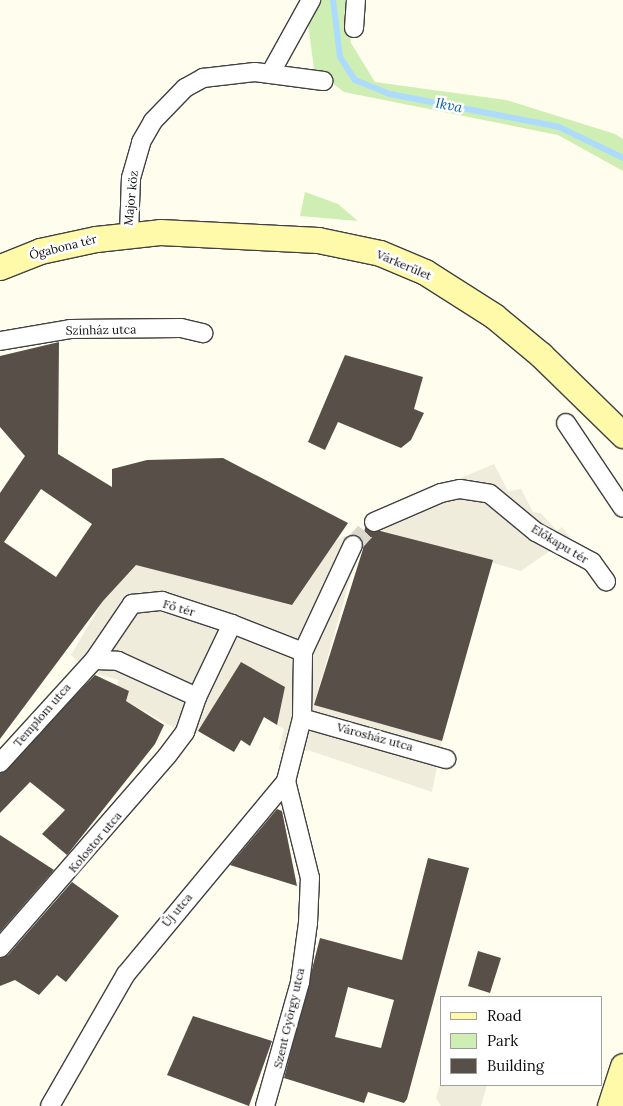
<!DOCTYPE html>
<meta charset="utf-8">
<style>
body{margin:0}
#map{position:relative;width:623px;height:1106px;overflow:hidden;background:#fffdee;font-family:Lora,serif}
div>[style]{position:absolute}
.green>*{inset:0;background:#cfeeb3}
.plaza>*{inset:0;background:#f0ecdc}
.stream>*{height:6px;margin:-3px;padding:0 3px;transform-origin:3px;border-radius:3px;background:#addbfd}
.building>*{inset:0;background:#584f49}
.street-tunnel>*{height:18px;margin-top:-9px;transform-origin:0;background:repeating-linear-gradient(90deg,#dbd9cc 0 18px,transparent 0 27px)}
.roads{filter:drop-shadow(1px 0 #414141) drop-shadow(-1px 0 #414141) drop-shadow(0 1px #414141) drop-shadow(0 -1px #414141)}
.street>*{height:18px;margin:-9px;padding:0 9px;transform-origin:9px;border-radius:9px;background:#fff}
.secondary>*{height:25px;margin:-12.5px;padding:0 12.5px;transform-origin:12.5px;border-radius:12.5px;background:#fffaa9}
span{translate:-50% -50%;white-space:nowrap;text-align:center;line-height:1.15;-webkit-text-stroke:5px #fff;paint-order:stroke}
.street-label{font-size:12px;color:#0e0e0e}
.water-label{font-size:14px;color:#095dad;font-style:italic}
.legend{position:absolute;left:440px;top:996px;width:162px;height:90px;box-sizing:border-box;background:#fff;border:1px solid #9f9f9f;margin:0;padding:6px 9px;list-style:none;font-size:15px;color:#0e0e0e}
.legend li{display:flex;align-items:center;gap:10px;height:25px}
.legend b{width:25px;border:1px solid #9f9f9f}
</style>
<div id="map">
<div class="green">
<div style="clip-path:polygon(305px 0,345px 0,351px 43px,375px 82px,506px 100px,615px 134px,623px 139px,623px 171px,558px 135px,344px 92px,314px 69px)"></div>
<div style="clip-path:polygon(305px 192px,338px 204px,358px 221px,300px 216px)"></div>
</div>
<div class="plaza">
<div style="clip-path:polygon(494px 464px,508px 491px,521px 489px,533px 512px,541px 513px,557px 531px,562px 527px,570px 537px,521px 571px,380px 530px,374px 523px,406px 501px)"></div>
<div style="clip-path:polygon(345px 536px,358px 551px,314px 705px,442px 741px,432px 792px,308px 750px,294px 755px,279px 749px,284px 729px,277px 725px,285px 687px,223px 693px,193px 738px,126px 701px,129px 691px,117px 686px,119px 680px,89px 672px,71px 655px,126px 562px,243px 591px)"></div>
<div style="clip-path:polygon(442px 1079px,442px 1085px,487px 1085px,481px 1106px,441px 1106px,436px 1098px)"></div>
</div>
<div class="stream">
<div style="left:333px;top:0;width:57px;rotate:83deg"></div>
<div style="left:340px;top:57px;width:27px;rotate:57deg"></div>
<div style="left:355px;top:80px;width:38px;rotate:22deg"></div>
<div style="left:390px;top:94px;width:172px;rotate:11deg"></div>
<div style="left:559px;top:127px;width:71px;rotate:25.8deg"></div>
</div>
<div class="building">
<div style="clip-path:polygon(evenodd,59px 342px,58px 454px,112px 487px,112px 469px,147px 460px,223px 458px,348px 523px,292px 605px,136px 565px,103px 601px,0 739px,0 493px,25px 456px,0 427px,0 356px,59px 342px,41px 489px,92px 524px,56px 577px,4px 542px,41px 489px)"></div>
<div style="clip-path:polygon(345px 355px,423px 377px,414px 409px,424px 413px,411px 440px,401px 448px,338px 422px,325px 450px,308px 442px)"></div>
<div style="clip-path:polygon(365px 527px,493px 560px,442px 741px,314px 705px,363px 549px)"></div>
<div style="clip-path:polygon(241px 662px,285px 687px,277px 725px,264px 717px,250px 746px,241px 740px,234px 752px,198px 731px)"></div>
<div style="clip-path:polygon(95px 675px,129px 691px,126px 701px,164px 725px,155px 744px,67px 855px,42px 834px,65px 810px,30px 782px,0 813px,0 773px)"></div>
<div style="clip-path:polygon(277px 809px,282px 811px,297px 886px,230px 865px)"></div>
<div style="clip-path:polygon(0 835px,54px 870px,0 932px)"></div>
<div style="clip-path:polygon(evenodd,428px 858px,469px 868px,407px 1099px,404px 1103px,368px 1092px,364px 1103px,284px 1078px,320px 938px,402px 960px,428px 858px,348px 987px,394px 1000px,381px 1048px,335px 1037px,348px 987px)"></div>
<div style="clip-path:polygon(72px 882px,119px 916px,66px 982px,57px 975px,39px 995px,15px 980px,0 986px,0 958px,8px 955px)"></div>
<div style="clip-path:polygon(478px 951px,501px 958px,490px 993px,468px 986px)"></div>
<div style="clip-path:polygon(193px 1016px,272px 1041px,249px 1106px,167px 1075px)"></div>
</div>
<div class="street-tunnel">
<div style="left:353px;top:545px;width:31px;rotate:-48deg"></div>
</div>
<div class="roads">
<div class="street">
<div style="left:354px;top:28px;width:28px;rotate:-86deg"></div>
<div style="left:270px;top:74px;width:85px;rotate:-61deg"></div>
<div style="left:129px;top:234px;width:56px;rotate:-88deg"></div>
<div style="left:131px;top:178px;width:37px;rotate:-74deg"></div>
<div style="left:141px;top:142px;width:24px;rotate:-60deg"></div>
<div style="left:153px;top:121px;width:46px;rotate:-45.9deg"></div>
<div style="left:185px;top:88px;width:21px;rotate:-29deg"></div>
<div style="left:203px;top:78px;width:52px;rotate:-6.6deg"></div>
<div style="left:255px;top:72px;width:69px;rotate:7.5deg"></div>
<div style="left:0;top:341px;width:71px;rotate:-9.7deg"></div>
<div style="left:70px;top:329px;width:111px;rotate:-0.5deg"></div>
<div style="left:181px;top:328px;width:23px;rotate:13deg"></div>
<div style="left:566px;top:423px;width:102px;rotate:56.2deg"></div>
<div style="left:374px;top:522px;width:73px;rotate:-23.4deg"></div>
<div style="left:441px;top:493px;width:19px;rotate:-12deg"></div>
<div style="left:460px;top:489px;width:30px;rotate:9deg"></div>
<div style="left:490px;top:494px;width:60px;rotate:39.6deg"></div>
<div style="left:536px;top:532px;width:64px;rotate:28.2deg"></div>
<div style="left:592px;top:562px;width:24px;rotate:54deg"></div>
<div style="left:94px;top:660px;width:68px;rotate:-55.8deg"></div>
<div style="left:132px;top:604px;width:30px;rotate:-6deg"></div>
<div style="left:162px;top:601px;width:74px;rotate:18.2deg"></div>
<div style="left:302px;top:718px;width:150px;rotate:15.9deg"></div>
<div style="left:0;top:763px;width:139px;rotate:-47.6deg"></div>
<div style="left:94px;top:660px;width:24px;rotate:2deg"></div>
<div style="left:118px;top:661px;width:87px;rotate:24.5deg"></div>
<div style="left:197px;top:697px;width:81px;rotate:-64.4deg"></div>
<div style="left:232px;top:624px;width:76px;rotate:21.5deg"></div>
<div style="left:303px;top:652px;width:118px;rotate:-65deg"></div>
<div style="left:0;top:948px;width:254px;rotate:-49deg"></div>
<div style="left:167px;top:756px;width:30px;rotate:-53deg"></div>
<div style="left:185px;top:732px;width:37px;rotate:-71deg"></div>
<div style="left:50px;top:1106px;width:152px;rotate:-60.1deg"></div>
<div style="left:126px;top:974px;width:251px;rotate:-50.3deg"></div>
<div style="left:286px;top:781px;width:65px;rotate:-75.7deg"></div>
<div style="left:302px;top:718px;width:66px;rotate:-89.1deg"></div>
<div style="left:265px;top:1106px;width:129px;rotate:-74.2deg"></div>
<div style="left:300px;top:982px;width:60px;rotate:-82.3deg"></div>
<div style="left:308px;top:923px;width:45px;rotate:-87.5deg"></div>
<div style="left:310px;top:878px;width:100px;rotate:-103.9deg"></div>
</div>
<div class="secondary">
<div style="left:0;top:267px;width:43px;rotate:-21.8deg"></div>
<div style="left:40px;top:251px;width:57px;rotate:-12.1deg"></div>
<div style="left:96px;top:239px;width:64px;rotate:-6.2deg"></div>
<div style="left:160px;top:232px;width:158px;rotate:2.9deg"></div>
<div style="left:318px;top:240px;width:63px;rotate:11.8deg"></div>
<div style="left:380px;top:253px;width:49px;rotate:22.9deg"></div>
<div style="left:425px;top:272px;width:82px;rotate:32.5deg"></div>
<div style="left:494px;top:316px;width:61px;rotate:39.7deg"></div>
<div style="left:541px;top:355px;width:115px;rotate:44.3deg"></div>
<div style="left:610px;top:1106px;width:42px;rotate:-72deg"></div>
</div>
</div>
<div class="street-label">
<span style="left:131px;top:198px;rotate:-84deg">Major köz</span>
<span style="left:63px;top:247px;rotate:-14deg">Ógabona tér</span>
<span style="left:404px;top:265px;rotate:23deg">Várkerület</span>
<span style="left:101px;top:330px;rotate:-1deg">Színház utca</span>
<span style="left:560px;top:544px;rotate:31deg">Előkapu tér</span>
<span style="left:179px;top:608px;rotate:16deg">Fő tér</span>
<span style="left:42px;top:715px;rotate:-49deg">Templom utca</span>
<span style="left:375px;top:737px;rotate:15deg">Városház utca</span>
<span style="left:95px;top:842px;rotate:-50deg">Kolostor utca</span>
<span style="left:177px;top:910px;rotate:-50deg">Új utca</span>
<span style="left:289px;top:1018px;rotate:-77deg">Szent György utca</span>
</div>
<div class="water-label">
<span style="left:449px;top:105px;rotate:11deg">Ikva</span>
</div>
<ul class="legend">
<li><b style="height:6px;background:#fffaa9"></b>Road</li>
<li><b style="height:14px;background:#cfeeb3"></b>Park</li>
<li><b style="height:14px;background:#584f49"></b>Building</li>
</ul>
</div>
